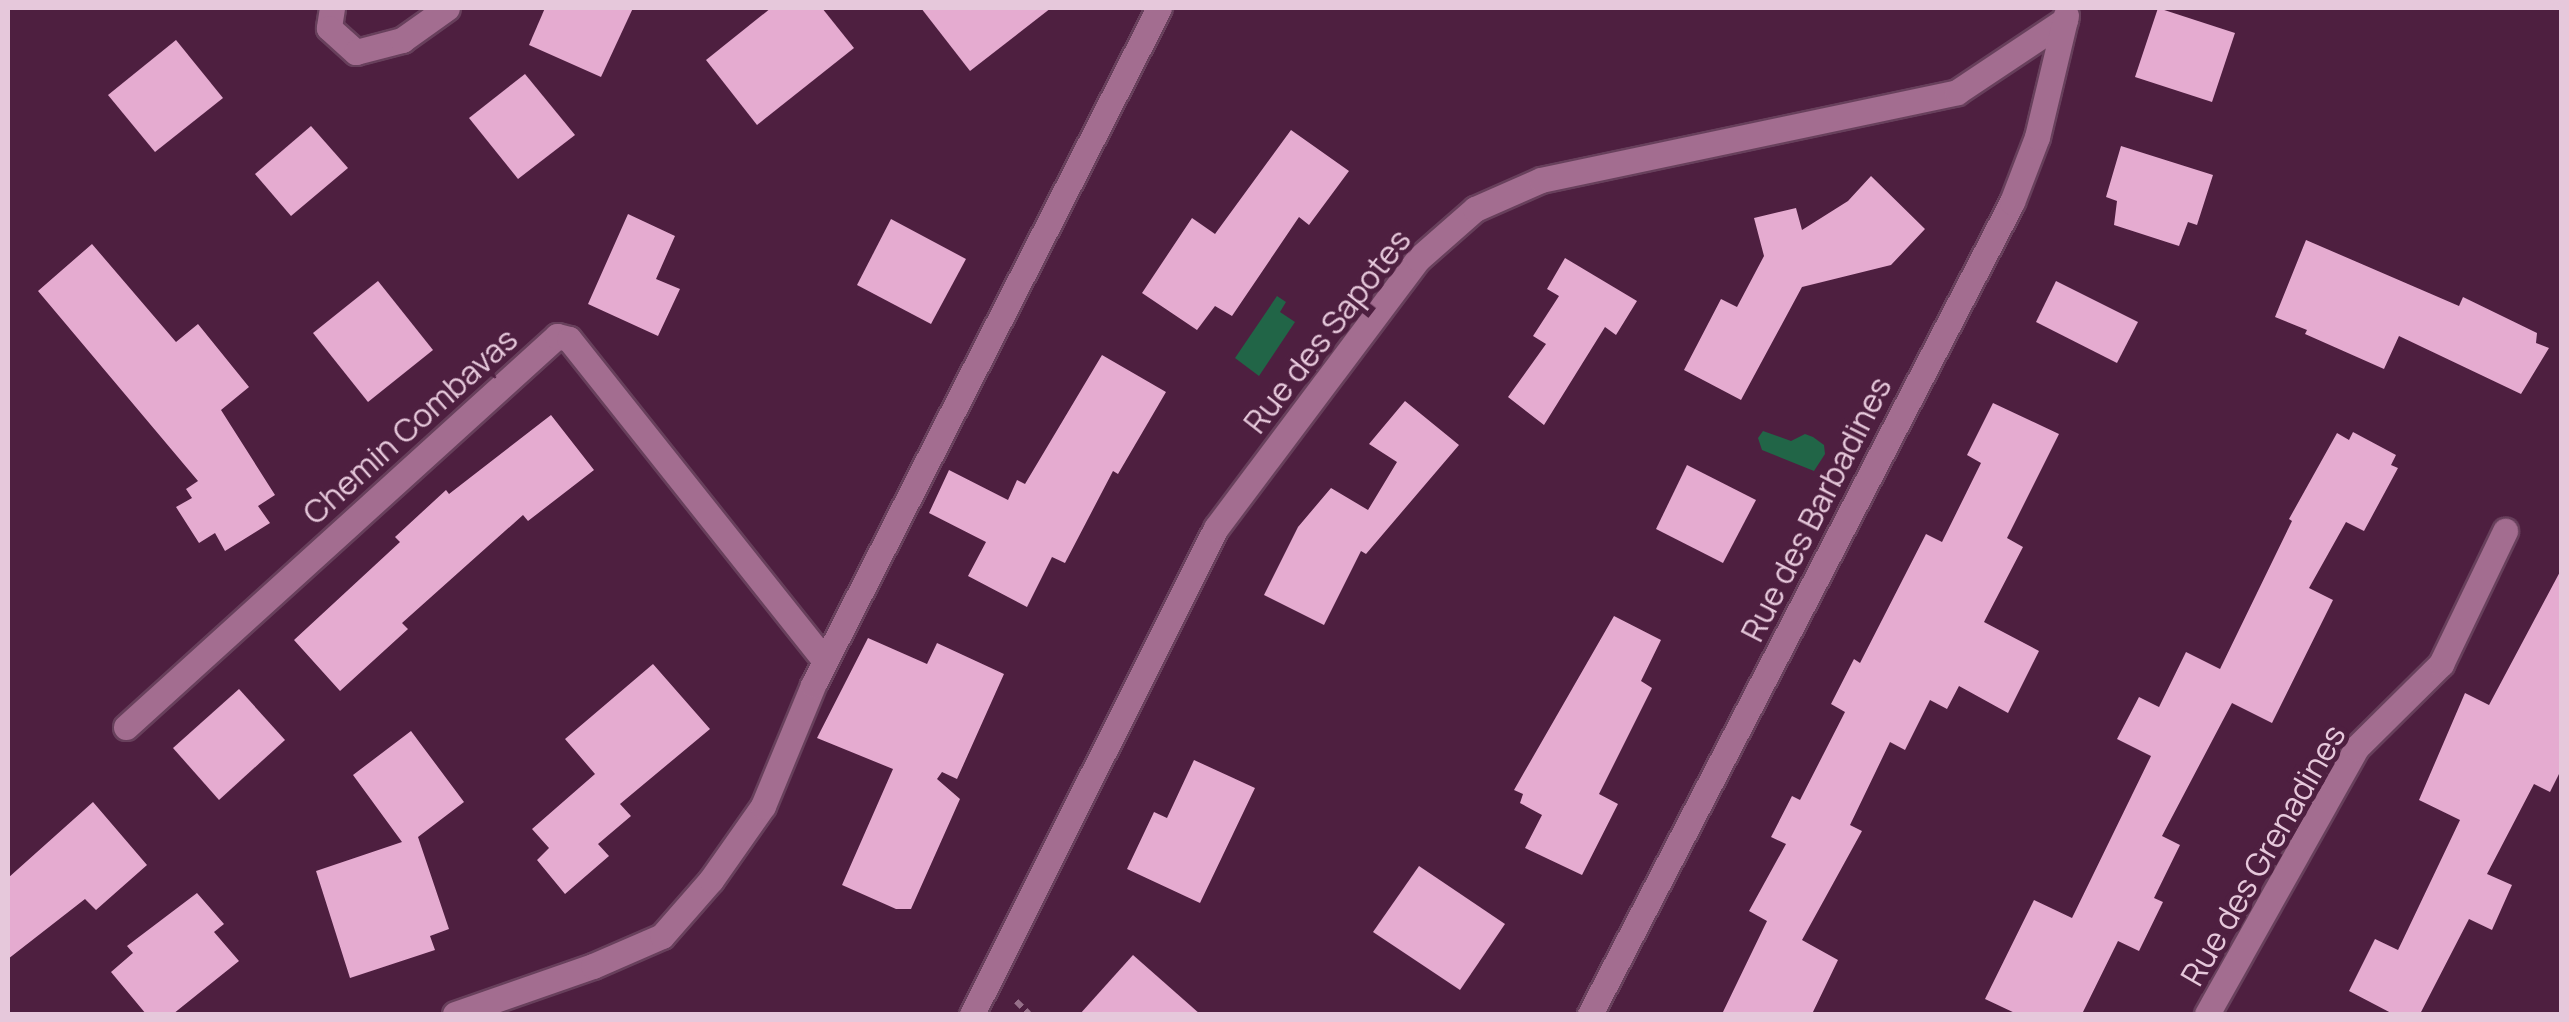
<!DOCTYPE html>
<style>
body{margin:0}
#map{position:relative;width:2569px;height:1022px;overflow:hidden;background:#4e1f40;font-family:Manrope,sans-serif}
div>[style]{position:absolute}
.water>*{inset:0;background:#216547}
.building>*{inset:0;background:#e5abd0}
.path>*{height:6px;margin-top:-3px;transform-origin:0;background:repeating-linear-gradient(90deg,#966f89 0 8px,transparent 0 13px)}
.roads{filter:drop-shadow(2px 0 #68405c) drop-shadow(-2px 0 #68405c) drop-shadow(0 2px #68405c) drop-shadow(0 -2px #68405c)}
.minor>*{height:25px;margin:-12.5px;padding:0 12.5px;transform-origin:12.5px;border-radius:12.5px;background:#a36d90}
span{translate:-50% -50%;white-space:nowrap;text-align:center;line-height:1.15;-webkit-text-stroke:10px #4e1f40;paint-order:stroke}
.street-label{font-size:32px;color:#e6c8db}
.frame{position:absolute;inset:0;border:10px solid #e6c8db;pointer-events:none}
</style>
<div id="map">
<div class="water">
<div style="clip-path:polygon(1277px 296px,1286px 302px,1280px 312px,1295px 322px,1259px 376px,1235px 358px)"></div>
<div style="clip-path:polygon(1763px 431px,1791px 441px,1805px 434px,1813px 437px,1824px 445px,1825px 454px,1814px 471px,1762px 450px,1758px 438px)"></div>
</div>
<div class="building">
<div style="clip-path:polygon(545px 8px,633px 8px,601px 77px,529px 45px)"></div>
<div style="clip-path:polygon(771px 8px,822px 8px,854px 48px,757px 125px,706px 60px)"></div>
<div style="clip-path:polygon(921px 8px,1051px 8px,970px 71px)"></div>
<div style="clip-path:polygon(2158px 8px,2235px 33px,2212px 102px,2135px 77px)"></div>
<div style="clip-path:polygon(176px 40px,223px 98px,155px 152px,108px 95px)"></div>
<div style="clip-path:polygon(525px 74px,575px 135px,518px 179px,469px 118px)"></div>
<div style="clip-path:polygon(311px 126px,348px 168px,291px 216px,255px 174px)"></div>
<div style="clip-path:polygon(1291px 130px,1349px 171px,1309px 225px,1299px 217px,1232px 316px,1215px 306px,1197px 330px,1142px 293px,1192px 218px,1215px 234px)"></div>
<div style="clip-path:polygon(2121px 146px,2213px 175px,2197px 225px,2188px 222px,2179px 246px,2114px 225px,2117px 201px,2106px 197px)"></div>
<div style="clip-path:polygon(1871px 176px,1925px 229px,1891px 265px,1802px 287px,1741px 400px,1684px 370px,1721px 299px,1737px 307px,1764px 256px,1754px 218px,1796px 208px,1802px 230px,1848px 201px)"></div>
<div style="clip-path:polygon(628px 214px,675px 236px,656px 279px,680px 289px,658px 336px,588px 304px)"></div>
<div style="clip-path:polygon(891px 219px,966px 259px,931px 324px,857px 285px)"></div>
<div style="clip-path:polygon(2306px 240px,2459px 306px,2463px 297px,2537px 333px,2536px 343px,2549px 348px,2521px 394px,2399px 336px,2384px 369px,2305px 334px,2307px 330px,2275px 317px)"></div>
<div style="clip-path:polygon(92px 244px,176px 342px,198px 324px,249px 387px,221px 410px,275px 495px,258px 506px,270px 523px,225px 551px,215px 533px,199px 543px,176px 507px,192px 498px,186px 489px,198px 481px,38px 291px)"></div>
<div style="clip-path:polygon(1565px 258px,1637px 301px,1616px 335px,1605px 327px,1544px 425px,1508px 397px,1546px 344px,1533px 336px,1559px 296px,1547px 289px)"></div>
<div style="clip-path:polygon(378px 281px,433px 350px,368px 402px,313px 333px)"></div>
<div style="clip-path:polygon(2056px 281px,2138px 322px,2117px 363px,2036px 322px)"></div>
<div style="clip-path:polygon(1102px 355px,1166px 392px,1118px 474px,1113px 471px,1065px 563px,1052px 557px,1027px 607px,968px 576px,986px 542px,929px 513px,949px 470px,1008px 500px,1017px 480px,1025px 484px)"></div>
<div style="clip-path:polygon(1405px 401px,1459px 445px,1366px 554px,1361px 551px,1324px 625px,1264px 595px,1298px 527px,1331px 488px,1368px 510px,1397px 462px,1369px 444px)"></div>
<div style="clip-path:polygon(1993px 403px,2059px 434px,2007px 538px,2023px 547px,1984px 622px,2039px 651px,2008px 713px,1959px 686px,1947px 709px,1930px 700px,1905px 750px,1890px 742px,1850px 825px,1862px 831px,1802px 940px,1838px 960px,1812px 1014px,1722px 1014px,1767px 921px,1749px 911px,1786px 844px,1771px 837px,1792px 796px,1800px 800px,1845px 712px,1831px 704px,1854px 659px,1860px 663px,1926px 534px,1942px 542px,1981px 463px,1967px 455px)"></div>
<div style="clip-path:polygon(551px 415px,594px 470px,528px 521px,523px 515px,402px 623px,408px 629px,340px 691px,294px 640px,400px 542px,395px 537px,446px 490px,449px 494px)"></div>
<div style="clip-path:polygon(2353px 432px,2396px 455px,2391px 465px,2398px 468px,2364px 531px,2346px 522px,2309px 588px,2333px 600px,2272px 723px,2232px 703px,2162px 836px,2180px 845px,2154px 898px,2163px 902px,2139px 951px,2118px 941px,2082px 1014px,2017px 1014px,1985px 999px,2034px 900px,2072px 918px,2151px 756px,2117px 739px,2139px 697px,2159px 707px,2186px 652px,2220px 669px,2292px 521px,2289px 519px,2337px 433px,2349px 440px)"></div>
<div style="clip-path:polygon(1687px 465px,1756px 500px,1723px 563px,1656px 529px)"></div>
<div style="clip-path:polygon(2562px 568px,2562px 768px,2550px 792px,2534px 784px,2487px 874px,2512px 885px,2492px 930px,2469px 919px,2420px 1014px,2393px 1014px,2349px 991px,2375px 939px,2398px 950px,2460px 820px,2419px 800px,2465px 693px,2489px 705px)"></div>
<div style="clip-path:polygon(1614px 616px,1661px 640px,1641px 681px,1652px 688px,1599px 794px,1618px 804px,1582px 875px,1525px 848px,1542px 815px,1520px 803px,1523px 794px,1514px 790px)"></div>
<div style="clip-path:polygon(868px 638px,927px 664px,937px 643px,1004px 674px,957px 779px,942px 772px,937px 779px,960px 799px,911px 909px,896px 909px,842px 885px,893px 769px,817px 738px)"></div>
<div style="clip-path:polygon(653px 664px,710px 729px,620px 804px,631px 816px,598px 844px,609px 856px,565px 894px,537px 860px,549px 848px,532px 829px,595px 774px,565px 739px)"></div>
<div style="clip-path:polygon(239px 689px,285px 740px,219px 800px,173px 748px)"></div>
<div style="clip-path:polygon(411px 731px,464px 802px,418px 837px,449px 929px,430px 936px,435px 950px,350px 978px,316px 871px,402px 842px,353px 775px)"></div>
<div style="clip-path:polygon(1194px 760px,1255px 788px,1200px 903px,1127px 869px,1154px 812px,1167px 818px)"></div>
<div style="clip-path:polygon(93px 802px,147px 865px,96px 910px,85px 899px,8px 959px,8px 878px)"></div>
<div style="clip-path:polygon(1419px 866px,1505px 924px,1460px 990px,1373px 932px)"></div>
<div style="clip-path:polygon(197px 893px,224px 924px,214px 932px,239px 961px,173px 1014px,146px 1014px,111px 972px,133px 953px,127px 946px)"></div>
<div style="clip-path:polygon(1133px 955px,1200px 1014px,1080px 1014px)"></div>
</div>
<div class="path">
<div style="left:1016px;top:1001px;width:18px;rotate:45deg"></div>
</div>
<div class="roads">
<div class="minor">
<div style="left:332px;top:8px;width:20px;rotate:99deg"></div>
<div style="left:329px;top:28px;width:36px;rotate:42deg"></div>
<div style="left:356px;top:52px;width:48px;rotate:-14.6deg"></div>
<div style="left:402px;top:40px;width:55px;rotate:-35.4deg"></div>
<div style="left:126px;top:727px;width:582px;rotate:-42.21deg"></div>
<div style="left:557px;top:336px;width:12px;rotate:14deg"></div>
<div style="left:569px;top:339px;width:411px;rotate:51.5deg"></div>
<div style="left:455px;top:1014px;width:146px;rotate:-19.2deg"></div>
<div style="left:593px;top:966px;width:75px;rotate:-23.5deg"></div>
<div style="left:662px;top:936px;width:74px;rotate:-48.8deg"></div>
<div style="left:711px;top:880px;width:90px;rotate:-54.9deg"></div>
<div style="left:763px;top:806px;width:131px;rotate:-67.5deg"></div>
<div style="left:813px;top:685px;width:760px;rotate:-62.93deg"></div>
<div style="left:972px;top:1014px;width:544px;rotate:-63.34deg"></div>
<div style="left:1216px;top:528px;width:336px;rotate:-53.1deg"></div>
<div style="left:1418px;top:259px;width:76px;rotate:-41.3deg"></div>
<div style="left:1475px;top:209px;width:72px;rotate:-23.7deg"></div>
<div style="left:1541px;top:180px;width:425px;rotate:-11.9deg"></div>
<div style="left:1957px;top:92px;width:130px;rotate:-33.7deg"></div>
<div style="left:1590px;top:1014px;width:915px;rotate:-62.54deg"></div>
<div style="left:2012px;top:202px;width:70px;rotate:-69deg"></div>
<div style="left:2037px;top:137px;width:125px;rotate:-76.6deg"></div>
<div style="left:2207px;top:1014px;width:305px;rotate:-60.7deg"></div>
<div style="left:2356px;top:748px;width:120px;rotate:-44.7deg"></div>
<div style="left:2441px;top:664px;width:148px;rotate:-64.3deg"></div>
</div>
</div>
<div class="street-label">
<span style="left:1327px;top:331px;rotate:-52deg">Rue des Sapotes</span>
<span style="left:410px;top:426px;rotate:-42deg">Chemin Combavas</span>
<span style="left:1816px;top:509px;rotate:-63deg">Rue des Barbadines</span>
<span style="left:2263px;top:855px;rotate:-60deg">Rue des Grenadines</span>
</div>
<div class="frame"></div>
</div>
